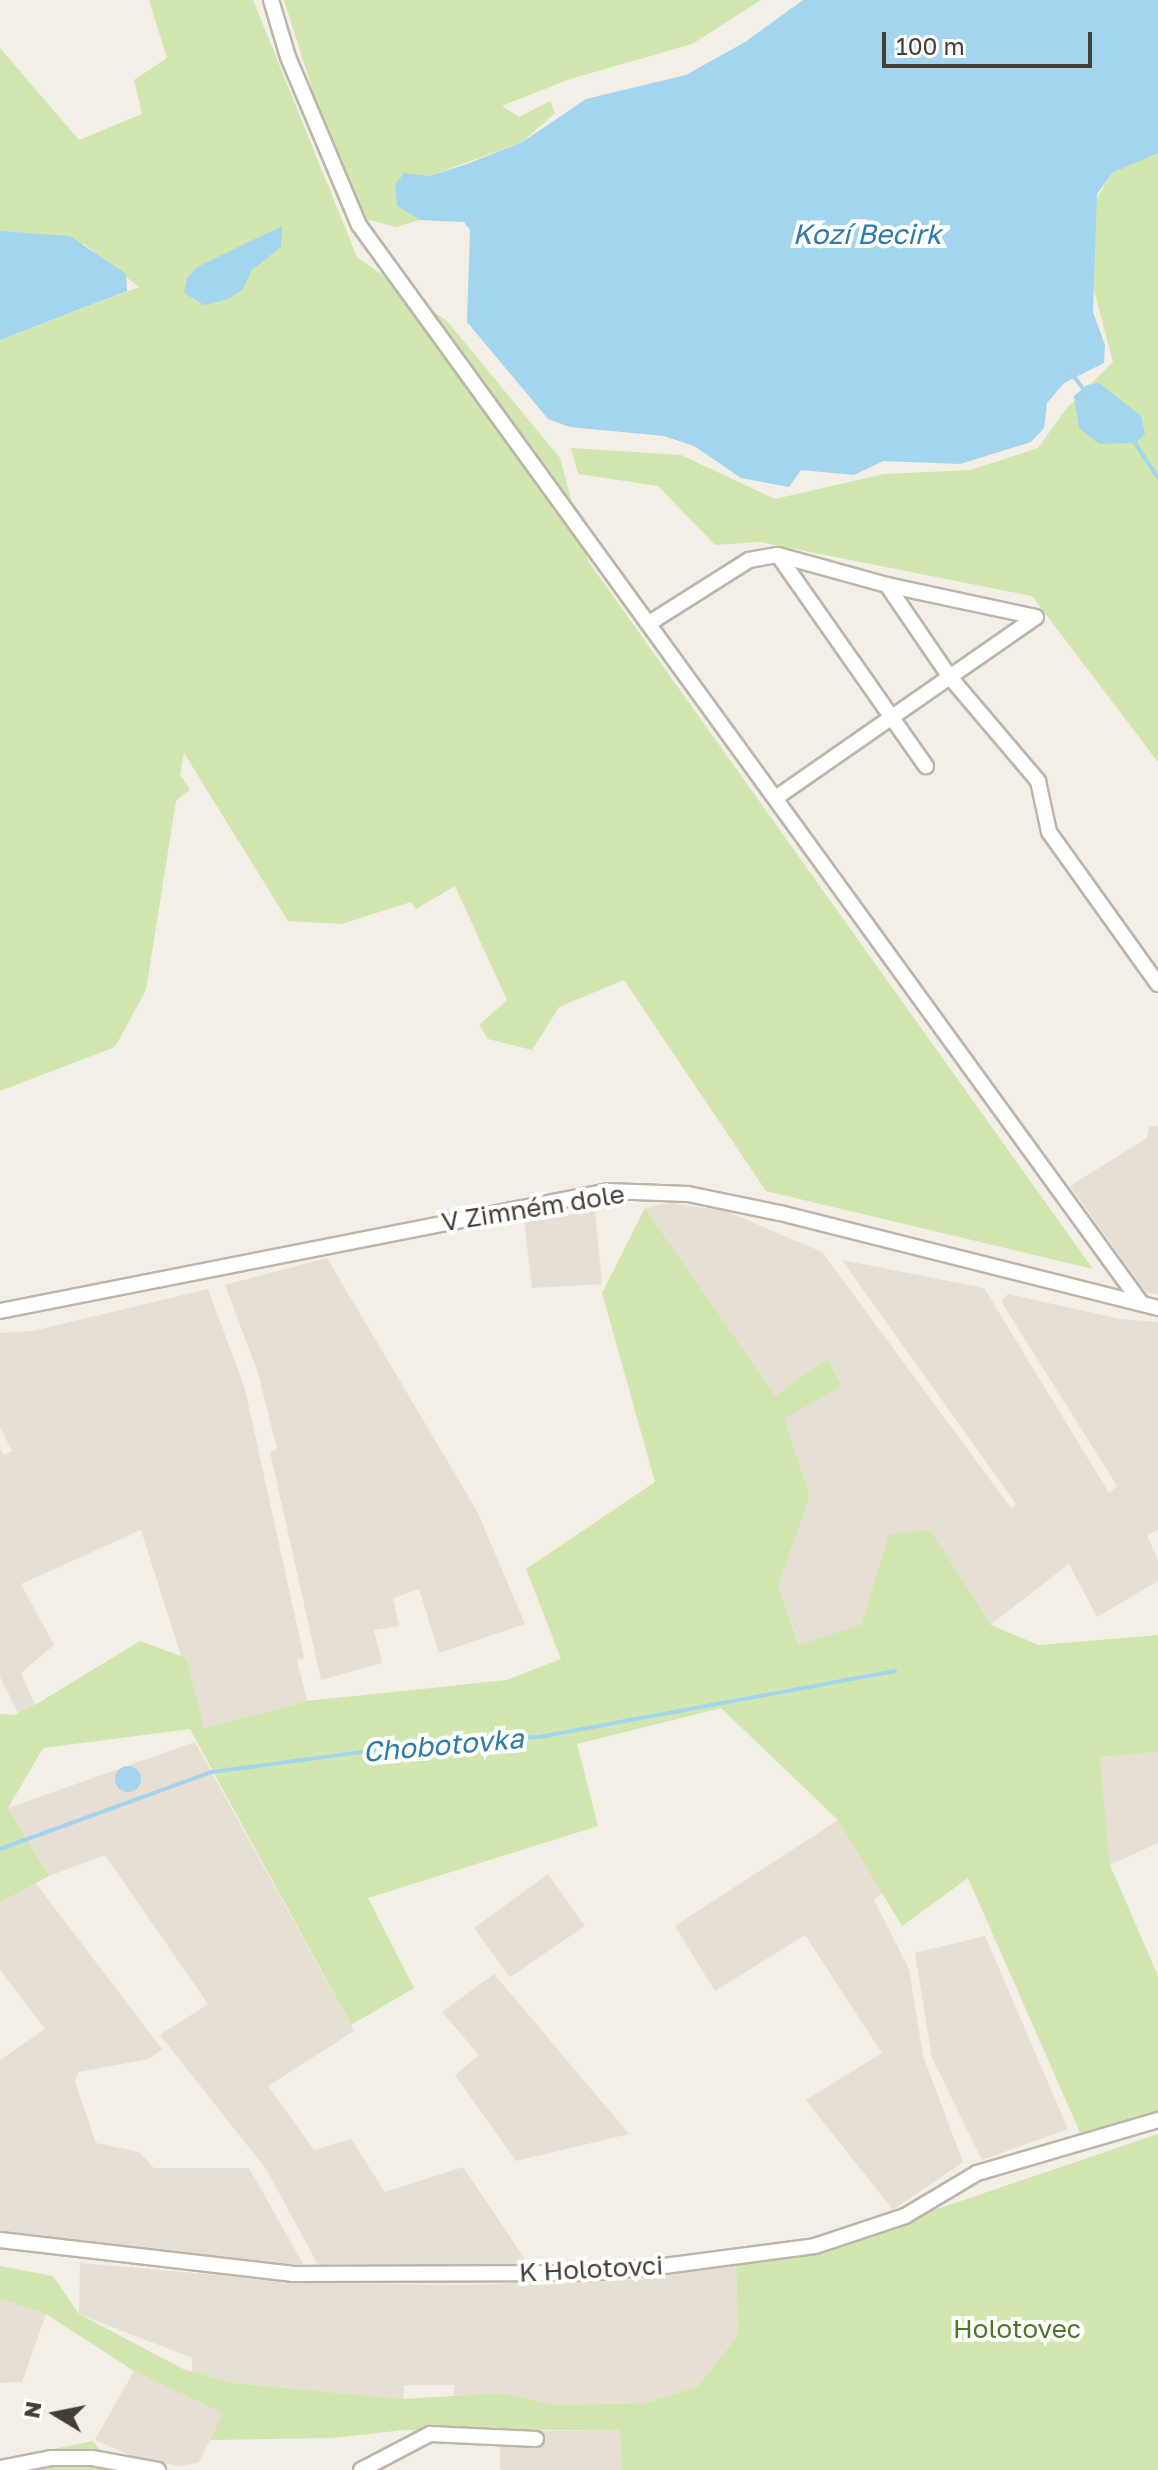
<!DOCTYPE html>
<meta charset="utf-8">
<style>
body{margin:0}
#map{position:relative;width:1158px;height:2470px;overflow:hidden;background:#f3eee6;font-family:"Golos Text",sans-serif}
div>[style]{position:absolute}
.residential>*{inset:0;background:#e7dfd4}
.green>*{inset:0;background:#d1e7af}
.water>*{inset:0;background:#a3d5ef}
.round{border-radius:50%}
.stream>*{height:4px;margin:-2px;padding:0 2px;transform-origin:2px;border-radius:2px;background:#a3d5ef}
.roads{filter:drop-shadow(2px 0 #beb5a9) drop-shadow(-2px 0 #beb5a9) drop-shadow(0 2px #beb5a9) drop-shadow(0 -2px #beb5a9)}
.minor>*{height:14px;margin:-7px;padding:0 7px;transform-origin:7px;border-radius:7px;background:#fff}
span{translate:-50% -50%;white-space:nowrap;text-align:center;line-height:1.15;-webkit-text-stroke:8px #fff;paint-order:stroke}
.street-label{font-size:26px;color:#453e35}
.park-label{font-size:26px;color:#4c762a}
.water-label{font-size:28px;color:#2e7ca7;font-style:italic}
.north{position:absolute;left:16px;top:2374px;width:80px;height:80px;-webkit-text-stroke:6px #fff;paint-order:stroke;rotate:280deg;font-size:22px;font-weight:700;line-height:32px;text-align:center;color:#453e35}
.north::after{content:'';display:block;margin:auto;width:28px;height:36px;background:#453e35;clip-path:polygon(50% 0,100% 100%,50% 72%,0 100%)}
.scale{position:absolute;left:882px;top:32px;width:210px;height:36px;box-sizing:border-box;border:4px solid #453e35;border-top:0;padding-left:10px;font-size:24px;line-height:28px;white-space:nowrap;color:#453e35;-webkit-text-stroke:6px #fff;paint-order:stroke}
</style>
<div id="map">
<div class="residential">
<div style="clip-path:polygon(1149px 1126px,1158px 1126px,1158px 1295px,1146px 1292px,1070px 1186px,1147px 1138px)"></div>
<div style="clip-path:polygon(670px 1203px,726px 1211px,822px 1252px,1011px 1508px,1016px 1504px,842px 1260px,984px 1288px,1109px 1493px,1117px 1486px,1001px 1301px,1008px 1294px,1120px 1319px,1158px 1322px,1158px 1530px,1147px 1535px,1158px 1561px,1158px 1581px,1097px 1617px,1069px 1564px,990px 1625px,930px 1531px,862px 1624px,800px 1646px,778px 1586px,810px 1496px,783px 1419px,842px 1386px,775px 1397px,645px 1208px)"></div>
<div style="clip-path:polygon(595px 1211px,602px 1284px,532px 1288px,524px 1220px)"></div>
<div style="clip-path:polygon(327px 1258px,477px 1511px,525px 1624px,439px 1653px,419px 1589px,393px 1598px,399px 1626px,374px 1630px,382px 1663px,321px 1680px,270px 1452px,277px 1449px,258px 1373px,225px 1285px)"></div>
<div style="clip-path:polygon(208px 1289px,245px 1389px,304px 1658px,297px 1660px,307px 1701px,204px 1728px,141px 1530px,21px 1584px,54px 1645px,21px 1673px,35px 1705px,18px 1713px,0 1677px,0 1449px,4px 1455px,12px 1451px,0 1427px,0 1333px,33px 1331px)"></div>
<div style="clip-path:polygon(195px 1742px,354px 2031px,268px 2086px,314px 2150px,351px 2139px,385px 2192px,463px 2167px,529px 2265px,321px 2270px,266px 2169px,160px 2035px,208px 2004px,105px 1855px,49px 1876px,8px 1808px)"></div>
<div style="clip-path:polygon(1158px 1752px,1158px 1843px,1110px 1865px,1100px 1757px)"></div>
<div style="clip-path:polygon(838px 1820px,884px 1891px,874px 1900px,909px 1969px,923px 2056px,963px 2162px,893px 2210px,806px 2100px,882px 2053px,805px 1935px,715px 1991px,675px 1926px)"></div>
<div style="clip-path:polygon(548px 1874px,585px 1926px,510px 1977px,474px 1928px)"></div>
<div style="clip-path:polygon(34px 1881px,162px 2049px,149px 2059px,78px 2072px,75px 2082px,96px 2143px,139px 2152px,154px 2168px,249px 2168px,306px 2269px,0 2234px,0 2060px,45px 2029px,0 1970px,0 1902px)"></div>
<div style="clip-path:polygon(985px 1936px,1068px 2129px,982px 2160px,932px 2058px,915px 1953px)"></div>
<div style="clip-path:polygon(494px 1974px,629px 2134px,516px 2161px,455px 2075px,479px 2055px,442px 2012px)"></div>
<div style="clip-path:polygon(736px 2262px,738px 2335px,698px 2386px,646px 2403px,556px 2405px,501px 2393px,454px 2396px,454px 2385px,404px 2385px,403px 2399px,232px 2383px,192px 2372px,192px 2358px,79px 2314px,80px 2263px,311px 2283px,468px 2285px,638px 2278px)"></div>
<div style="clip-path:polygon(0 2299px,46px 2314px,22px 2382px,0 2383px)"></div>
<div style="clip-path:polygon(134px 2371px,224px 2413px,198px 2463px,177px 2466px,132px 2456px,95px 2440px)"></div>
<div style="clip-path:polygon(621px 2430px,622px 2470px,500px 2470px,500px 2442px,537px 2442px,537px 2431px)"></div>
</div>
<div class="green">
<div style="clip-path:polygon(149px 0,253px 0,357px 257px,447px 321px,560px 458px,588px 561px,1093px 1269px,766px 1191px,624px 980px,559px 1007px,532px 1050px,488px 1039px,479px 1025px,507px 1000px,455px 886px,416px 909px,411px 902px,341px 924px,288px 921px,184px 753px,180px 775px,190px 789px,176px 801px,146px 990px,115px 1047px,0 1091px,0 340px,139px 287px,84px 244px,0 231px,0 48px,79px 140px,142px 114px,134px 80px,167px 58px)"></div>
<div style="clip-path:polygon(284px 0,761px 0,692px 44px,570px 79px,502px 106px,519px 117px,550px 101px,555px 113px,521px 143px,429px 176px,403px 173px,397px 205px,420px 220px,396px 227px,362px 218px,326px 132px)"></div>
<div style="clip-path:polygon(1158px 137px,1158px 762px,1032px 596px,760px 542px,715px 545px,658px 486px,578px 474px,571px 448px,681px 455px,775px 499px,884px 474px,971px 470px,1038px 448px,1066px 409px,1113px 362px,1087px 264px,1094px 204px,1115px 166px)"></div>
<div style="clip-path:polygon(645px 1208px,775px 1396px,827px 1359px,842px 1386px,784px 1419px,810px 1496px,778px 1586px,799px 1645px,862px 1624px,889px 1534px,930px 1530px,991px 1625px,1039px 1645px,1158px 1635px,1158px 1752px,1100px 1757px,1110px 1865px,1158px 1976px,1158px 2117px,1082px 2137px,968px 1878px,902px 1926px,838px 1820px,721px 1708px,577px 1744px,598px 1826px,368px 1898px,414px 1988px,351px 2025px,190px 1729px,43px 1748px,8px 1808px,49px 1876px,0 1902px,0 1714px,14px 1715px,35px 1705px,140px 1641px,186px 1658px,204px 1728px,307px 1701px,507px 1680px,561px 1659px,526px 1569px,655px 1482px,602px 1293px)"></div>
<div style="clip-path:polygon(1158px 2134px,1158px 2470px,622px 2470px,620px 2430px,404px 2430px,333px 2438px,210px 2440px,223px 2413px,134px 2371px,46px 2314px,0 2299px,0 2266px,53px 2276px,79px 2314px,183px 2369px,232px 2383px,403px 2399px,501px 2393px,556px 2405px,646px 2403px,698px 2386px,738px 2335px,736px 2262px,805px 2254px)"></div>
<div style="clip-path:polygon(93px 2441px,116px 2470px,0 2470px,0 2460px)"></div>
</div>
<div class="water">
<div style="clip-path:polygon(803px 0,1158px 0,1158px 153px,1112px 173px,1097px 194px,1093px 312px,1105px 345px,1104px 363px,1064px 383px,1047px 403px,1044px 428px,1031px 442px,960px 464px,883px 461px,854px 475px,801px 470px,789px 487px,741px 478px,694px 446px,664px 436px,570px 427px,548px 419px,467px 322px,470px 230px,464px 222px,420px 220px,397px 206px,395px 185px,404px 173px,429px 176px,464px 165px,521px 143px,586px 99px,686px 75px,745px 42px)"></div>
<div style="clip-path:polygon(282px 226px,281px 247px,252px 270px,243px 289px,229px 299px,204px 305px,184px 293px,187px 278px,197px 267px)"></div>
<div style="clip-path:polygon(0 231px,70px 236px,126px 274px,127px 291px,0 340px)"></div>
<div style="clip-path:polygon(1099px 383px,1141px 416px,1145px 434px,1136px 443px,1099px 444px,1079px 428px,1074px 396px,1087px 385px)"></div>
<div class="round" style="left:115px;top:1766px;width:26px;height:26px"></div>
</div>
<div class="stream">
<div style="left:1071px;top:373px;width:23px;rotate:52deg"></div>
<div style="left:1133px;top:440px;width:45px;rotate:56.7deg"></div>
<div style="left:0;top:1849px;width:226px;rotate:-20deg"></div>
<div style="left:212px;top:1772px;width:228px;rotate:-7.6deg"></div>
<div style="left:438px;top:1742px;width:101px;rotate:-2.8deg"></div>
<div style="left:539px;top:1737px;width:362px;rotate:-10.5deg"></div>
</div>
<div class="roads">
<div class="minor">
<div style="left:271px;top:0;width:59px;rotate:73.4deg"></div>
<div style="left:288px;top:57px;width:182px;rotate:67.1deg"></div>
<div style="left:359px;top:225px;width:1332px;rotate:54.04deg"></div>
<div style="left:778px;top:555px;width:258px;rotate:55deg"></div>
<div style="left:651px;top:622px;width:116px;rotate:-32.3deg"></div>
<div style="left:749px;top:560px;width:29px;rotate:-10deg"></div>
<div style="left:778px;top:555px;width:113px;rotate:15.4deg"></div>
<div style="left:887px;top:585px;width:110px;rotate:55.7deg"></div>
<div style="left:949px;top:676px;width:138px;rotate:49.7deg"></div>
<div style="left:1038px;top:781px;width:52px;rotate:77.8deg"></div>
<div style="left:1049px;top:832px;width:187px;rotate:54.4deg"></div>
<div style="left:777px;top:797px;width:315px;rotate:-34.8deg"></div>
<div style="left:1036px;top:617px;width:152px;rotate:-167.9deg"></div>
<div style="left:0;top:1311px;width:620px;rotate:-11.16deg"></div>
<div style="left:608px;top:1191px;width:80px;rotate:2.1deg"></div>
<div style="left:688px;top:1194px;width:94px;rotate:11.7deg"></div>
<div style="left:780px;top:1213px;width:390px;rotate:14.1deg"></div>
<div style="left:0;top:2240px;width:294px;rotate:6.6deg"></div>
<div style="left:292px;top:2274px;width:294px;rotate:-0.2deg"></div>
<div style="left:586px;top:2273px;width:78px;rotate:-5.1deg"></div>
<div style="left:664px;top:2266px;width:152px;rotate:-7.5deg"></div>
<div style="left:815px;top:2246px;width:95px;rotate:-18.4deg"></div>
<div style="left:905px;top:2216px;width:84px;rotate:-30.8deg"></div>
<div style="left:977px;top:2173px;width:189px;rotate:-16.3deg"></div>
<div style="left:0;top:2468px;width:53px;rotate:-10.9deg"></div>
<div style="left:52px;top:2458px;width:40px"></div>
<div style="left:92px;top:2458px;width:67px;rotate:10.3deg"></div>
<div style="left:361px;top:2470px;width:78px;rotate:-27.6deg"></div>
<div style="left:430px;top:2434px;width:106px;rotate:2.7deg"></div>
</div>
</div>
<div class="street-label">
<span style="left:533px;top:1208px;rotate:-9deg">V Zimném dole</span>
<span style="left:591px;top:2269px;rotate:-3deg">K Holotovci</span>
</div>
<div class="park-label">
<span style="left:1017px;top:2329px">Holotovec</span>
</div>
<div class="water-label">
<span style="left:867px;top:234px">Kozí Becirk</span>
<span style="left:443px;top:1745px;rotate:-5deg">Chobotovka</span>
</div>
<div class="north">N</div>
<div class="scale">100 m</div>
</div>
